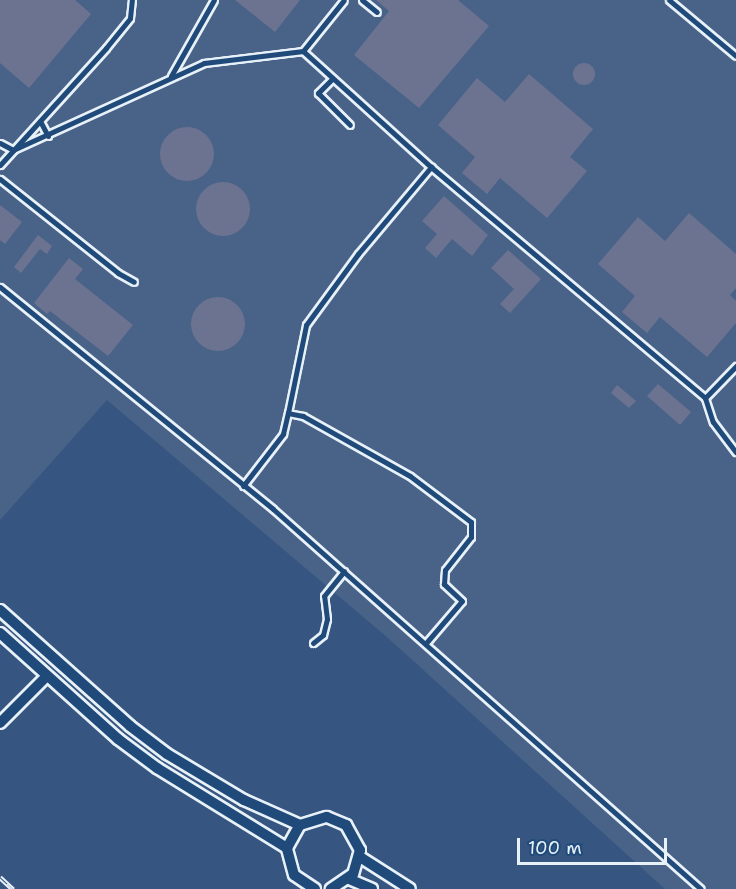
<!DOCTYPE html>
<style>
body{margin:0}
#map{position:relative;width:736px;height:889px;overflow:hidden;background:#365681;font-family:"Shantell Sans",sans-serif}
div>[style]{position:absolute}
.built>*{inset:0;background:#496288}
.building>*{inset:0;background:#6c7391}
.round{border-radius:50%}
.roads{filter:drop-shadow(2px 0 #e8f1f8) drop-shadow(-2px 0 #e8f1f8) drop-shadow(0 2px #e8f1f8) drop-shadow(0 -2px #e8f1f8)}
.lane>*{height:5px;margin:-2.5px;padding:0 2.5px;transform-origin:2.5px;border-radius:2.5px;background:#1f4a7a}
.street>*{height:10px;margin:-5px;padding:0 5px;transform-origin:5px;border-radius:5px;background:#1f4a7a}
.rail>*{height:5px;margin-top:-2.5px;transform-origin:0;background:repeating-linear-gradient(90deg,#1f4a7a 0 9px,#e8f1f8 0 18px);box-sizing:border-box;border-block:2px solid #e8f1f8}
span{translate:-50% -50%;white-space:nowrap;text-align:center;line-height:1.15;-webkit-text-stroke:4.5px #1f4a7a;paint-order:stroke}
.scale{position:absolute;left:517px;top:838px;width:150px;height:27px;box-sizing:border-box;border:3px solid #e8f1f8;border-top:0;padding-left:8px;font-size:18px;line-height:21px;white-space:nowrap;color:#e8f1f8;-webkit-text-stroke:4px #1f4a7a;paint-order:stroke}
</style>
<div id="map">
<div class="built">
<div style="clip-path:polygon(0 0,736px 0,736px 889px,665px 889px,388px 638px,107px 400px,0 520px)"></div>
</div>
<div class="building">
<div style="clip-path:polygon(0 0,75px 0,91px 14px,29px 88px,0 63px)"></div>
<div style="clip-path:polygon(235px 0,300px 0,275px 32px)"></div>
<div style="clip-path:polygon(376px 0,458px 0,489px 26px,419px 108px,354px 55px,389px 11px)"></div>
<div class="round" style="left:573px;top:63px;width:22px;height:22px"></div>
<div style="clip-path:polygon(529px 74px,593px 129px,570px 157px,587px 171px,547px 218px,500px 178px,487px 194px,462px 173px,475px 157px,438px 125px,477px 78px,505px 102px)"></div>
<div class="round" style="left:160px;top:127px;width:54px;height:54px"></div>
<div class="round" style="left:196px;top:182px;width:54px;height:54px"></div>
<div style="clip-path:polygon(444px 196px,488px 235px,472px 256px,452px 239px,436px 258px,425px 248px,437px 234px,422px 221px)"></div>
<div style="clip-path:polygon(0 205px,22px 222px,5px 244px,0 240px)"></div>
<div style="clip-path:polygon(689px 213px,736px 254px,736px 288px,730px 295px,736px 301px,736px 323px,707px 357px,660px 317px,647px 333px,622px 312px,635px 296px,598px 264px,638px 217px,665px 241px)"></div>
<div style="clip-path:polygon(38px 235px,52px 246px,47px 254px,40px 249px,21px 273px,14px 267px)"></div>
<div style="clip-path:polygon(508px 250px,541px 279px,510px 313px,500px 304px,514px 289px,491px 268px)"></div>
<div style="clip-path:polygon(69px 258px,83px 269px,75px 279px,133px 325px,108px 356px,50px 311px,47px 314px,34px 303px)"></div>
<div class="round" style="left:191px;top:297px;width:54px;height:54px"></div>
<div style="clip-path:polygon(658px 384px,691px 412px,680px 425px,647px 396px)"></div>
<div style="clip-path:polygon(617px 385px,636px 401px,629px 408px,611px 393px)"></div>
</div>
<div class="roads">
<div class="lane">
<div style="left:362px;top:0;width:19px;rotate:39deg"></div>
<div style="left:669px;top:0;width:87px;rotate:39.9deg"></div>
<div style="left:303px;top:51px;width:65px;rotate:-51.2deg"></div>
<div style="left:171px;top:76px;width:87px;rotate:-60.5deg"></div>
<div style="left:332px;top:79px;width:20px;rotate:135deg"></div>
<div style="left:318px;top:93px;width:45px;rotate:45deg"></div>
<div style="left:40px;top:121px;width:17px;rotate:62deg"></div>
<div style="left:0;top:143px;width:15px;rotate:28deg"></div>
<div style="left:13px;top:150px;width:210px;rotate:-24.5deg"></div>
<div style="left:204px;top:63px;width:100px;rotate:-6.9deg"></div>
<div style="left:303px;top:51px;width:173px;rotate:42.2deg"></div>
<div style="left:431px;top:167px;width:358px;rotate:40.1deg"></div>
<div style="left:705px;top:398px;width:25px;rotate:72deg"></div>
<div style="left:713px;top:422px;width:38px;rotate:53deg"></div>
<div style="left:0;top:165px;width:158px;rotate:-47.8deg"></div>
<div style="left:106px;top:48px;width:38px;rotate:-51deg"></div>
<div style="left:130px;top:18px;width:18px;rotate:-84deg"></div>
<div style="left:0;top:179px;width:151px;rotate:38.5deg"></div>
<div style="left:118px;top:273px;width:18px;rotate:29deg"></div>
<div style="left:0;top:287px;width:352px;rotate:39.1deg"></div>
<div style="left:273px;top:509px;width:572px;rotate:41.6deg"></div>
<div style="left:705px;top:398px;width:45px;rotate:-45.9deg"></div>
<div style="left:243px;top:486px;width:66px;rotate:-52.4deg"></div>
<div style="left:283px;top:434px;width:22px;rotate:-77deg"></div>
<div style="left:313px;top:643px;width:13px;rotate:-39deg"></div>
<div style="left:323px;top:635px;width:16px;rotate:-76deg"></div>
<div style="left:327px;top:619px;width:23px;rotate:-97deg"></div>
<div style="left:324px;top:596px;width:32px;rotate:-51deg"></div>
<div style="left:426px;top:643px;width:55px;rotate:-49.4deg"></div>
<div style="left:462px;top:601px;width:25px;rotate:-137deg"></div>
<div style="left:444px;top:584px;width:14px;rotate:-86deg"></div>
<div style="left:445px;top:570px;width:42px;rotate:-51.8deg"></div>
<div style="left:471px;top:537px;width:15px;rotate:-90deg"></div>
<div style="left:471px;top:522px;width:76px;rotate:-143deg"></div>
<div style="left:410px;top:476px;width:123px;rotate:-150.7deg"></div>
<div style="left:303px;top:416px;width:15px;rotate:-169deg"></div>
<div style="left:288px;top:413px;width:90px;rotate:-78.4deg"></div>
<div style="left:306px;top:325px;width:88px;rotate:-53.8deg"></div>
<div style="left:358px;top:254px;width:114px;rotate:-50deg"></div>
</div>
<div class="street">
<div style="left:0;top:610px;width:174px;rotate:41.7deg"></div>
<div style="left:130px;top:726px;width:46px;rotate:37.1deg"></div>
<div style="left:167px;top:754px;width:90px;rotate:30.9deg"></div>
<div style="left:244px;top:800px;width:61px;rotate:24.1deg"></div>
<div style="left:0;top:633px;width:159px;rotate:41.9deg"></div>
<div style="left:118px;top:739px;width:49px;rotate:36.6deg"></div>
<div style="left:157px;top:768px;width:153px;rotate:31.6deg"></div>
<div style="left:0;top:723px;width:66px;rotate:-45deg"></div>
<div style="left:360px;top:857px;width:59px;rotate:32.6deg"></div>
<div style="left:349px;top:879px;width:25px;rotate:23deg"></div>
<div style="left:315px;top:889px;width:25px;rotate:-146deg"></div>
<div style="left:294px;top:875px;width:28px;rotate:-105deg"></div>
<div style="left:287px;top:848px;width:26px;rotate:-61deg"></div>
<div style="left:300px;top:825px;width:28px;rotate:-17deg"></div>
<div style="left:327px;top:817px;width:21px;rotate:23deg"></div>
<div style="left:346px;top:825px;width:29px;rotate:61deg"></div>
<div style="left:360px;top:850px;width:25px;rotate:106deg"></div>
<div style="left:353px;top:874px;width:27px;rotate:146deg"></div>
</div>
</div>
<div class="rail">
<div style="left:0;top:877px;width:18px;rotate:43deg"></div>
</div>
<div class="scale">100 m</div>
</div>
